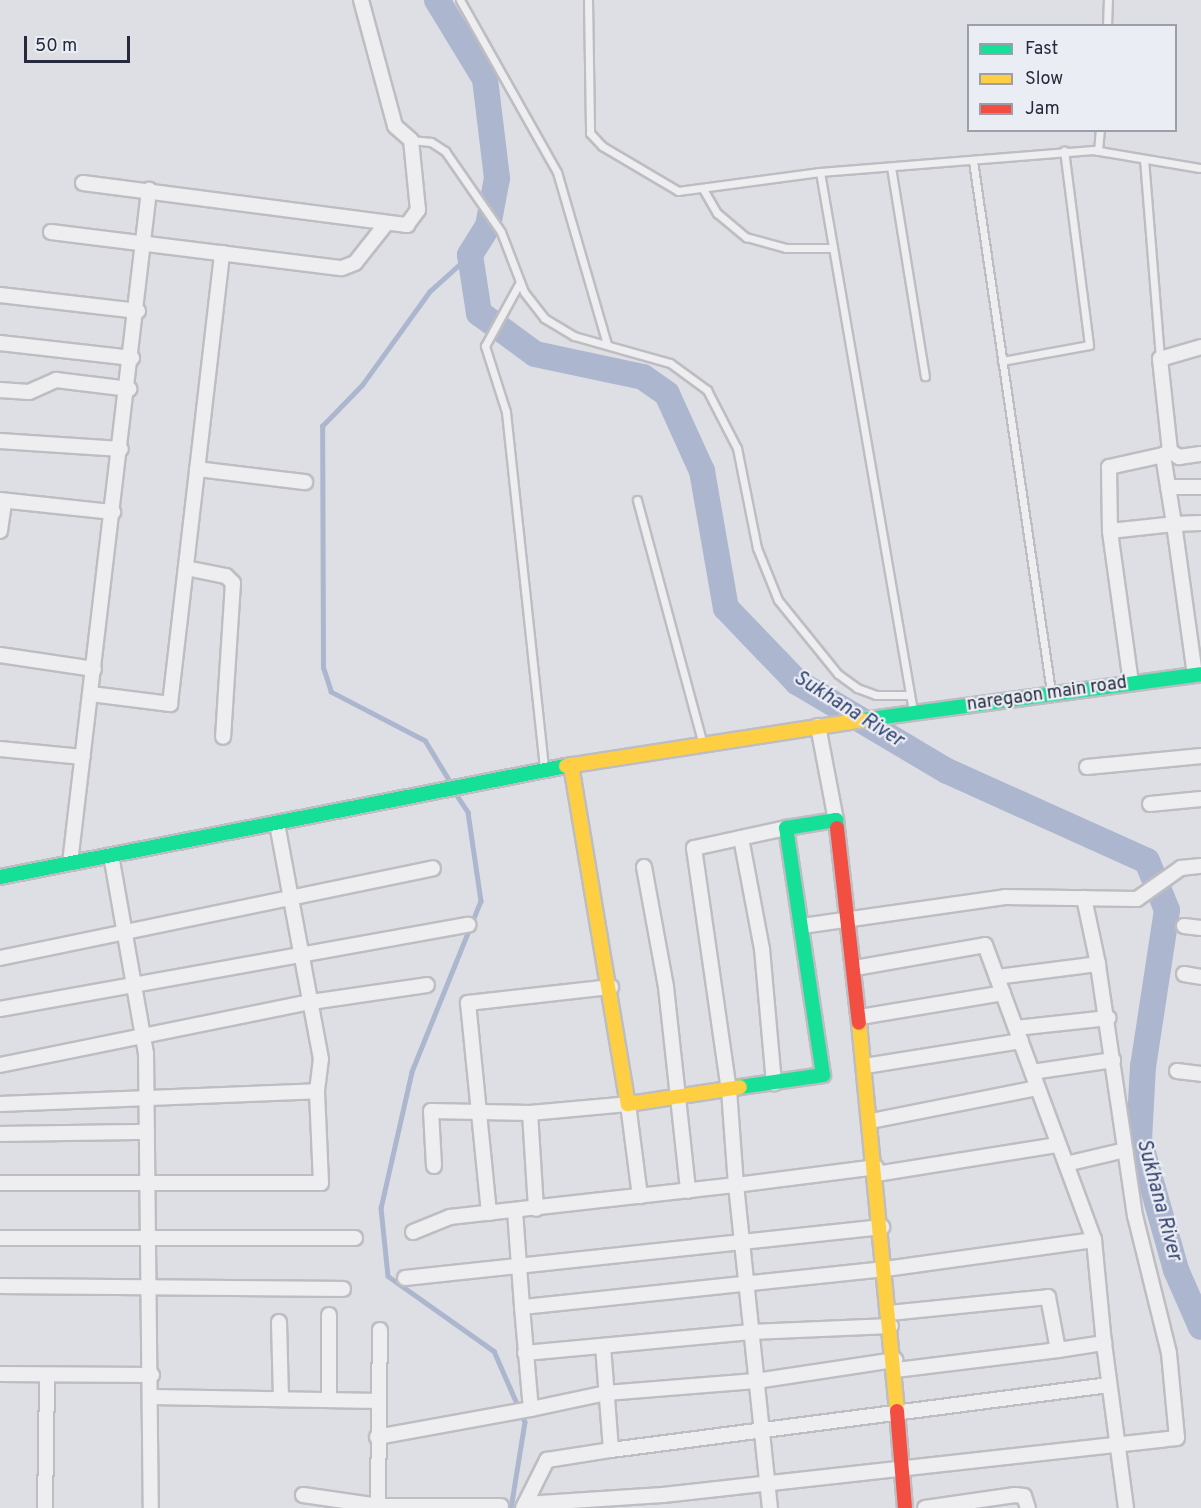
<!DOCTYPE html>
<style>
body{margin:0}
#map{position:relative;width:1201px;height:1508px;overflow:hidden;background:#dedfe4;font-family:Overpass,sans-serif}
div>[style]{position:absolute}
.stream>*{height:4.5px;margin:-2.25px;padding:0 2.25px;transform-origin:2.25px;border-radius:2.25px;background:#acb6cf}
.river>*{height:26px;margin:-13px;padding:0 13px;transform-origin:13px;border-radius:13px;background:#acb6cf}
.roads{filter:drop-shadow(2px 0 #bdbdc2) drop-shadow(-2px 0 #bdbdc2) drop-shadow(0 2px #bdbdc2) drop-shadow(0 -2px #bdbdc2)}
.lane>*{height:7px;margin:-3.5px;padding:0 3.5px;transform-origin:3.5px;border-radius:3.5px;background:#eeeef1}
.street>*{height:14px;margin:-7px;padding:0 7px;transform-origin:7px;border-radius:7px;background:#eeeef1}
.fast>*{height:14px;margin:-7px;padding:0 7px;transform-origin:7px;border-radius:7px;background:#16e098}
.slow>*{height:14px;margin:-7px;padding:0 7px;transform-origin:7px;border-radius:7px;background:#ffcf43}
.jam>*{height:14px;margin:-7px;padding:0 7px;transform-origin:7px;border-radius:7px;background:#f24e42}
span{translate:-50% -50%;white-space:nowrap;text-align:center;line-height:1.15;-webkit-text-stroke:4.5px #ebedf4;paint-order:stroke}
.street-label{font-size:18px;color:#262a3c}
.water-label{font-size:20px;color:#31426f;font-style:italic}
.legend{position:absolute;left:967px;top:24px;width:210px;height:108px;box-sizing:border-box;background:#ebedf4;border:2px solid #9c9faa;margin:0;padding:8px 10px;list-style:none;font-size:18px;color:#262a3c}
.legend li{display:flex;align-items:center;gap:12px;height:30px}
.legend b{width:30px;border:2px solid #9c9faa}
.scale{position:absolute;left:24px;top:36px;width:106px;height:27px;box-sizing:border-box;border:3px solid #262a3c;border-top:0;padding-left:8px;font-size:18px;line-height:21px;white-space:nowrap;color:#262a3c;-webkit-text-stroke:4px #ebedf4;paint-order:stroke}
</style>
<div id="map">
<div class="stream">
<div style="left:451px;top:784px;width:50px;rotate:-121.2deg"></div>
<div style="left:425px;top:741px;width:106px;rotate:-152.5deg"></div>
<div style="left:331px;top:692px;width:25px;rotate:-108deg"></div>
<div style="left:323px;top:668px;width:242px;rotate:-90.2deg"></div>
<div style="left:322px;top:426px;width:57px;rotate:-45.7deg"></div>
<div style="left:362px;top:385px;width:115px;rotate:-54.2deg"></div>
<div style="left:429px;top:292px;width:55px;rotate:-42.1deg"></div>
<div style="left:456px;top:794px;width:22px;rotate:56deg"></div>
<div style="left:468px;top:812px;width:90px;rotate:81.7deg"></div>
<div style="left:481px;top:901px;width:184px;rotate:112deg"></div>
<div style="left:412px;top:1072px;width:139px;rotate:102.8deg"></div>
<div style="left:381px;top:1208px;width:68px;rotate:84.1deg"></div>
<div style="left:388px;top:1276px;width:130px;rotate:35.3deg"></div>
<div style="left:494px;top:1351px;width:77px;rotate:66.4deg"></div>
<div style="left:525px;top:1422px;width:87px;rotate:99.2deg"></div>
</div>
<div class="river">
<div style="left:437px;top:0;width:92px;rotate:58.7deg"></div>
<div style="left:485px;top:79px;width:100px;rotate:83.1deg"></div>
<div style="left:497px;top:178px;width:49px;rotate:100.6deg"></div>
<div style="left:488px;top:226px;width:34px;rotate:122deg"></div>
<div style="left:470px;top:255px;width:59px;rotate:81.2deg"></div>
<div style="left:479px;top:313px;width:69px;rotate:36.2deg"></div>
<div style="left:535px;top:354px;width:110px;rotate:12deg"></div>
<div style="left:643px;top:377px;width:29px;rotate:35deg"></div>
<div style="left:667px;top:394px;width:85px;rotate:65.6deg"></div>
<div style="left:702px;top:471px;width:139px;rotate:80.1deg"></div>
<div style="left:726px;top:608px;width:103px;rotate:46.2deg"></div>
<div style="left:797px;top:682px;width:174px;rotate:30.7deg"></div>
<div style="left:947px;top:771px;width:219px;rotate:24.2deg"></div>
<div style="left:1147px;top:861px;width:53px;rotate:67.8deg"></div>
<div style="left:1167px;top:910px;width:158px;rotate:98.7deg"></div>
<div style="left:1143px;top:1066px;width:73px;rotate:93.1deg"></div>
<div style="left:1139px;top:1139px;width:136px;rotate:74.2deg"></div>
<div style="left:1176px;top:1270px;width:62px;rotate:66.3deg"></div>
</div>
<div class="roads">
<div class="lane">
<div style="left:460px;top:0;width:197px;rotate:60.6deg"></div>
<div style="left:557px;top:172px;width:179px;rotate:73.8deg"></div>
<div style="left:588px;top:0;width:133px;rotate:89.1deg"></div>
<div style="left:590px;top:133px;width:18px;rotate:47deg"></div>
<div style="left:602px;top:146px;width:88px;rotate:30.6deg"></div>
<div style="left:678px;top:191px;width:143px;rotate:-7.6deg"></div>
<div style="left:820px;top:172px;width:274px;rotate:-4.6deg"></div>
<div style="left:1093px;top:150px;width:108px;rotate:9.6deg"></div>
<div style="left:1107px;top:26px;width:26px;rotate:-88deg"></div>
<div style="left:411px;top:140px;width:20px;rotate:6deg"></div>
<div style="left:431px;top:142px;width:17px;rotate:33deg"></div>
<div style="left:445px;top:151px;width:98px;rotate:55.3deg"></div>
<div style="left:501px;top:232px;width:64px;rotate:69deg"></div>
<div style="left:524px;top:292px;width:33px;rotate:52deg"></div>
<div style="left:544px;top:318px;width:35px;rotate:31deg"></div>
<div style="left:574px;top:336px;width:100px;rotate:15.7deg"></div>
<div style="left:670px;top:363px;width:46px;rotate:36.1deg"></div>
<div style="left:707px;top:390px;width:65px;rotate:62.7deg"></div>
<div style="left:737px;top:448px;width:102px;rotate:78.7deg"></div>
<div style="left:757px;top:548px;width:56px;rotate:68deg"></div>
<div style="left:778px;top:600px;width:95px;rotate:51deg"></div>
<div style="left:838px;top:674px;width:24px;rotate:36deg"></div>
<div style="left:857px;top:688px;width:20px;rotate:20deg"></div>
<div style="left:876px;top:695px;width:34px"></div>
<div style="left:1098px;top:151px;width:21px;rotate:-85deg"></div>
<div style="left:1144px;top:159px;width:201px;rotate:85.4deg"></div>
<div style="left:973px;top:161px;width:537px;rotate:81.64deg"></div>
<div style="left:891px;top:167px;width:212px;rotate:80.8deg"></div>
<div style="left:820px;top:172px;width:547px;rotate:80.21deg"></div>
<div style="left:703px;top:189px;width:28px;rotate:60deg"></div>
<div style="left:717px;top:213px;width:38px;rotate:40deg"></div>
<div style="left:746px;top:237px;width:41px;rotate:15.4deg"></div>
<div style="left:786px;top:248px;width:47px"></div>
<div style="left:520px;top:282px;width:73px;rotate:118.7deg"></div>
<div style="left:485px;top:346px;width:69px;rotate:72.3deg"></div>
<div style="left:506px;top:412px;width:358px;rotate:83.9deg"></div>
<div style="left:1002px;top:361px;width:88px;rotate:-10.4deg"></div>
<div style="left:1089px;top:345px;width:196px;rotate:-97.3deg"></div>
<div style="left:637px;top:500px;width:250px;rotate:74.9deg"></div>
</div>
<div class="street">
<div style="left:83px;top:183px;width:327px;rotate:7.4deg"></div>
<div style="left:407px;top:225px;width:19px;rotate:-54deg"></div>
<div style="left:418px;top:210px;width:70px;rotate:-95.7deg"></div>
<div style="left:411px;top:140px;width:21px;rotate:-139deg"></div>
<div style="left:395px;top:126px;width:131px;rotate:-105.1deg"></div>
<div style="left:51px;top:232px;width:293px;rotate:7.1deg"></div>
<div style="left:342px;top:268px;width:14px;rotate:-21deg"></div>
<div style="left:355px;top:263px;width:48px;rotate:-51.7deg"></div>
<div style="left:0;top:295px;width:139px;rotate:6.6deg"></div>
<div style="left:0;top:343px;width:133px;rotate:6.5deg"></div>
<div style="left:0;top:390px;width:29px;rotate:4deg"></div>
<div style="left:29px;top:392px;width:30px;rotate:-24deg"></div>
<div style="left:56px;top:380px;width:74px;rotate:7deg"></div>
<div style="left:0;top:441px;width:121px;rotate:3.8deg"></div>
<div style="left:1170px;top:451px;width:11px;rotate:34deg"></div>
<div style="left:1179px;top:457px;width:22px;rotate:-8deg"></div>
<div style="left:197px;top:469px;width:109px;rotate:6.9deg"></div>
<div style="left:1168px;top:487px;width:33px"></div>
<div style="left:0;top:500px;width:114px;rotate:6.1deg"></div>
<div style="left:0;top:531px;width:30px;rotate:-82deg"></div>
<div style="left:1110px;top:531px;width:64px;rotate:-90.9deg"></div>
<div style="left:1109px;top:467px;width:55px;rotate:-12.5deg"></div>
<div style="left:186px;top:568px;width:41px;rotate:11.3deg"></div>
<div style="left:226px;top:576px;width:10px;rotate:45deg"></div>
<div style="left:233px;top:583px;width:154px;rotate:93.7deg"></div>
<div style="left:0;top:655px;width:95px;rotate:8.5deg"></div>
<div style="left:1195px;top:675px;width:152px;rotate:-97.9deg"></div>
<div style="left:1174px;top:524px;width:27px;rotate:-2deg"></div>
<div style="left:1131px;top:683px;width:153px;rotate:-97.9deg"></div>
<div style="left:1110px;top:531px;width:64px;rotate:-6.2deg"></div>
<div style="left:1174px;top:524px;width:70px;rotate:-99.1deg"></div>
<div style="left:1163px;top:455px;width:8px;rotate:-30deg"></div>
<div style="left:1170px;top:451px;width:93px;rotate:-96.2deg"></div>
<div style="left:1160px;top:359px;width:43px;rotate:-16.3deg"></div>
<div style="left:91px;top:694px;width:80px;rotate:7.2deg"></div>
<div style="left:170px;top:704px;width:454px;rotate:-83.4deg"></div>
<div style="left:818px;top:726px;width:96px;rotate:79.2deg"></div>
<div style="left:0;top:749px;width:83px;rotate:5.5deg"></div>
<div style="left:1087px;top:767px;width:115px;rotate:-5.5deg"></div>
<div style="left:1150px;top:804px;width:51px;rotate:-5.6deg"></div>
<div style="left:786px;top:828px;width:94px;rotate:167.7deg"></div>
<div style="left:694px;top:848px;width:245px;rotate:81.8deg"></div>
<div style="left:729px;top:1090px;width:95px;rotate:85.8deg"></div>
<div style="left:736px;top:1185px;width:141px;rotate:-7.3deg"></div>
<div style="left:741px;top:838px;width:113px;rotate:79.3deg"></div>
<div style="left:762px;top:949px;width:135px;rotate:84.9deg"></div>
<div style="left:111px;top:855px;width:201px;rotate:80deg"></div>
<div style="left:146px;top:1053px;width:455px;rotate:89.4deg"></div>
<div style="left:70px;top:863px;width:678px;rotate:-83.3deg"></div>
<div style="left:644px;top:867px;width:122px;rotate:79.6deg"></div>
<div style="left:666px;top:987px;width:205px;rotate:83.8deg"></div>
<div style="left:1084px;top:898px;width:67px;rotate:78deg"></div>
<div style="left:802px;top:926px;width:205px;rotate:-8.1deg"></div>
<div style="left:1005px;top:897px;width:132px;rotate:0.9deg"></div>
<div style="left:1137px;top:899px;width:54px;rotate:-35.2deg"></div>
<div style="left:1181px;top:868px;width:20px;rotate:-6deg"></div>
<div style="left:1184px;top:926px;width:17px;rotate:7deg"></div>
<div style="left:0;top:958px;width:442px;rotate:-11.7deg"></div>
<div style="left:855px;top:968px;width:132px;rotate:-10deg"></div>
<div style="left:985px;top:945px;width:314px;rotate:69.7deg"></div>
<div style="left:1094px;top:1240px;width:211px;rotate:172.1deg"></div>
<div style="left:885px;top:1269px;width:365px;rotate:174deg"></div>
<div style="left:522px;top:1307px;width:102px;rotate:85deg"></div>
<div style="left:531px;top:1409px;width:77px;rotate:-12deg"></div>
<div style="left:606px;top:1393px;width:150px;rotate:-4.6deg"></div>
<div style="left:756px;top:1381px;width:141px;rotate:-8.6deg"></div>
<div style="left:1184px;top:974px;width:17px;rotate:10deg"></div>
<div style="left:0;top:1009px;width:476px;rotate:-10.2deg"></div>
<div style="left:860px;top:1017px;width:145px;rotate:-9.5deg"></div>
<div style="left:1016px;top:1028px;width:93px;rotate:-6.2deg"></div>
<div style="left:0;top:1065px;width:317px;rotate:-11.5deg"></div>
<div style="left:311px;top:1002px;width:117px;rotate:-8.3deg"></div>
<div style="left:865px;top:1066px;width:158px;rotate:-9.1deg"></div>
<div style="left:1177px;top:1071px;width:24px;rotate:7deg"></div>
<div style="left:1032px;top:1072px;width:82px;rotate:-8.4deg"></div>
<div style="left:0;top:1104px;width:317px;rotate:-2.3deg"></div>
<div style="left:530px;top:1113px;width:96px;rotate:86.4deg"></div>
<div style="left:871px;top:1121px;width:170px;rotate:-11.2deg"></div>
<div style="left:0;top:1134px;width:147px;rotate:-0.8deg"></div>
<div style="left:1066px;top:1164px;width:61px;rotate:-13.3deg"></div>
<div style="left:434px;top:1166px;width:55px;rotate:-93.1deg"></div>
<div style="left:431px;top:1111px;width:99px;rotate:1.2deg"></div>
<div style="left:530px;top:1113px;width:98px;rotate:-5.2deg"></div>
<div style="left:628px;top:1104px;width:93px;rotate:82.6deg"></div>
<div style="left:876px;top:1174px;width:184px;rotate:-9.1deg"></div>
<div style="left:0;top:1183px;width:321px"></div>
<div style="left:321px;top:1183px;width:92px;rotate:-92.5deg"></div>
<div style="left:317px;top:1091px;width:32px;rotate:-83deg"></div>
<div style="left:321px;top:1059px;width:240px;rotate:-100.6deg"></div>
<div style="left:515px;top:1211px;width:96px;rotate:85.8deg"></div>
<div style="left:489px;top:1213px;width:211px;rotate:-95.7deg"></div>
<div style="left:468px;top:1003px;width:144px;rotate:-6.4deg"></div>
<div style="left:413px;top:1232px;width:40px;rotate:-22deg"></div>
<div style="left:450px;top:1217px;width:288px;rotate:-6.4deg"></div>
<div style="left:736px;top:1185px;width:325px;rotate:84deg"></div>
<div style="left:0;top:1238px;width:355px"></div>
<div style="left:1094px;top:1240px;width:103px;rotate:84.5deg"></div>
<div style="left:405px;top:1278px;width:480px;rotate:-6.1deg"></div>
<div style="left:0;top:1286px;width:343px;rotate:0.5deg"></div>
<div style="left:889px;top:1313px;width:160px;rotate:-5.7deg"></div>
<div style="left:1048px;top:1297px;width:54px;rotate:79.3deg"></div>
<div style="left:1058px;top:1350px;width:47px;rotate:-8.7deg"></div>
<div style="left:1104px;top:1343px;width:166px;rotate:82.4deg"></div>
<div style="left:329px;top:1315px;width:85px;rotate:90deg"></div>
<div style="left:279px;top:1322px;width:77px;rotate:88.5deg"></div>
<div style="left:603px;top:1346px;width:104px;rotate:85.6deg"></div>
<div style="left:611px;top:1450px;width:502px;rotate:-7.44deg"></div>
<div style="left:525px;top:1353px;width:227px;rotate:-5.3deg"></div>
<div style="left:751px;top:1332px;width:140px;rotate:-2.5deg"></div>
<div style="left:896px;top:1370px;width:163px;rotate:-7deg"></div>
<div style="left:0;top:1374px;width:152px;rotate:0.4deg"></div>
<div style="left:152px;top:1397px;width:227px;rotate:1deg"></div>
<div style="left:377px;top:1437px;width:157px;rotate:-10.3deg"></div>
<div style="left:303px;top:1495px;width:77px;rotate:8.2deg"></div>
<div style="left:379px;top:1506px;width:122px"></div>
<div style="left:525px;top:1504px;width:138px;rotate:-3.7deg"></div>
<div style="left:663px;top:1495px;width:517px;rotate:-6.33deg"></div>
<div style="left:1177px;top:1438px;width:85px;rotate:-95.4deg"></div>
<div style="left:1169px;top:1353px;width:141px;rotate:-103.9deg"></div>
<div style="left:1135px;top:1216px;width:255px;rotate:-98.4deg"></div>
<div style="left:1098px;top:964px;width:102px;rotate:172.7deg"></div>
<div style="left:45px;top:1508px;width:133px;rotate:-89.1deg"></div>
<div style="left:378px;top:1508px;width:178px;rotate:-89.4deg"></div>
<div style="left:523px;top:1508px;width:54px;rotate:-63.4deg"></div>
<div style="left:547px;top:1460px;width:65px;rotate:-8.9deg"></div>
<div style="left:925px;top:1508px;width:91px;rotate:-8.2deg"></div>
<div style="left:1015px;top:1495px;width:9px;rotate:6deg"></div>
<div style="left:1024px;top:1496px;width:13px;rotate:72deg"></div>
</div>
<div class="fast">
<div style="left:862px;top:720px;width:342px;rotate:-7.7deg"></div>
<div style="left:0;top:877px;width:577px;rotate:-11.1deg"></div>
<div style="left:740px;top:1087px;width:84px;rotate:-8.2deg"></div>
<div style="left:823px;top:1075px;width:250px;rotate:-98.5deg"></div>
<div style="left:786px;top:828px;width:51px;rotate:-9.1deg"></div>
<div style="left:836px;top:820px;width:8px;rotate:83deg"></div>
</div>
<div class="slow">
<div style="left:571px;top:765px;width:344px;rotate:80.5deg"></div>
<div style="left:628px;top:1104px;width:113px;rotate:-8.6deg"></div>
<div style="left:566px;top:766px;width:300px;rotate:-8.8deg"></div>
<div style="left:859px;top:1023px;width:390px;rotate:84.4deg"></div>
</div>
<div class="jam">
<div style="left:837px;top:828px;width:196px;rotate:83.6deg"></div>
<div style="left:897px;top:1411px;width:97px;rotate:85.3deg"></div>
</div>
</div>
<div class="street-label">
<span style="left:1047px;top:695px;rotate:-8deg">naregaon main road</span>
</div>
<div class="water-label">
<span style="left:848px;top:710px;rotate:32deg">Sukhana River</span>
<span style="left:1158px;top:1200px;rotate:75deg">Sukhana River</span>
</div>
<ul class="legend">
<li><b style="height:8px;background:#16e098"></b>Fast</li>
<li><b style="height:8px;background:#ffcf43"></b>Slow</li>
<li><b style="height:8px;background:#f24e42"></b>Jam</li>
</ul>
<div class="scale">50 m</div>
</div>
